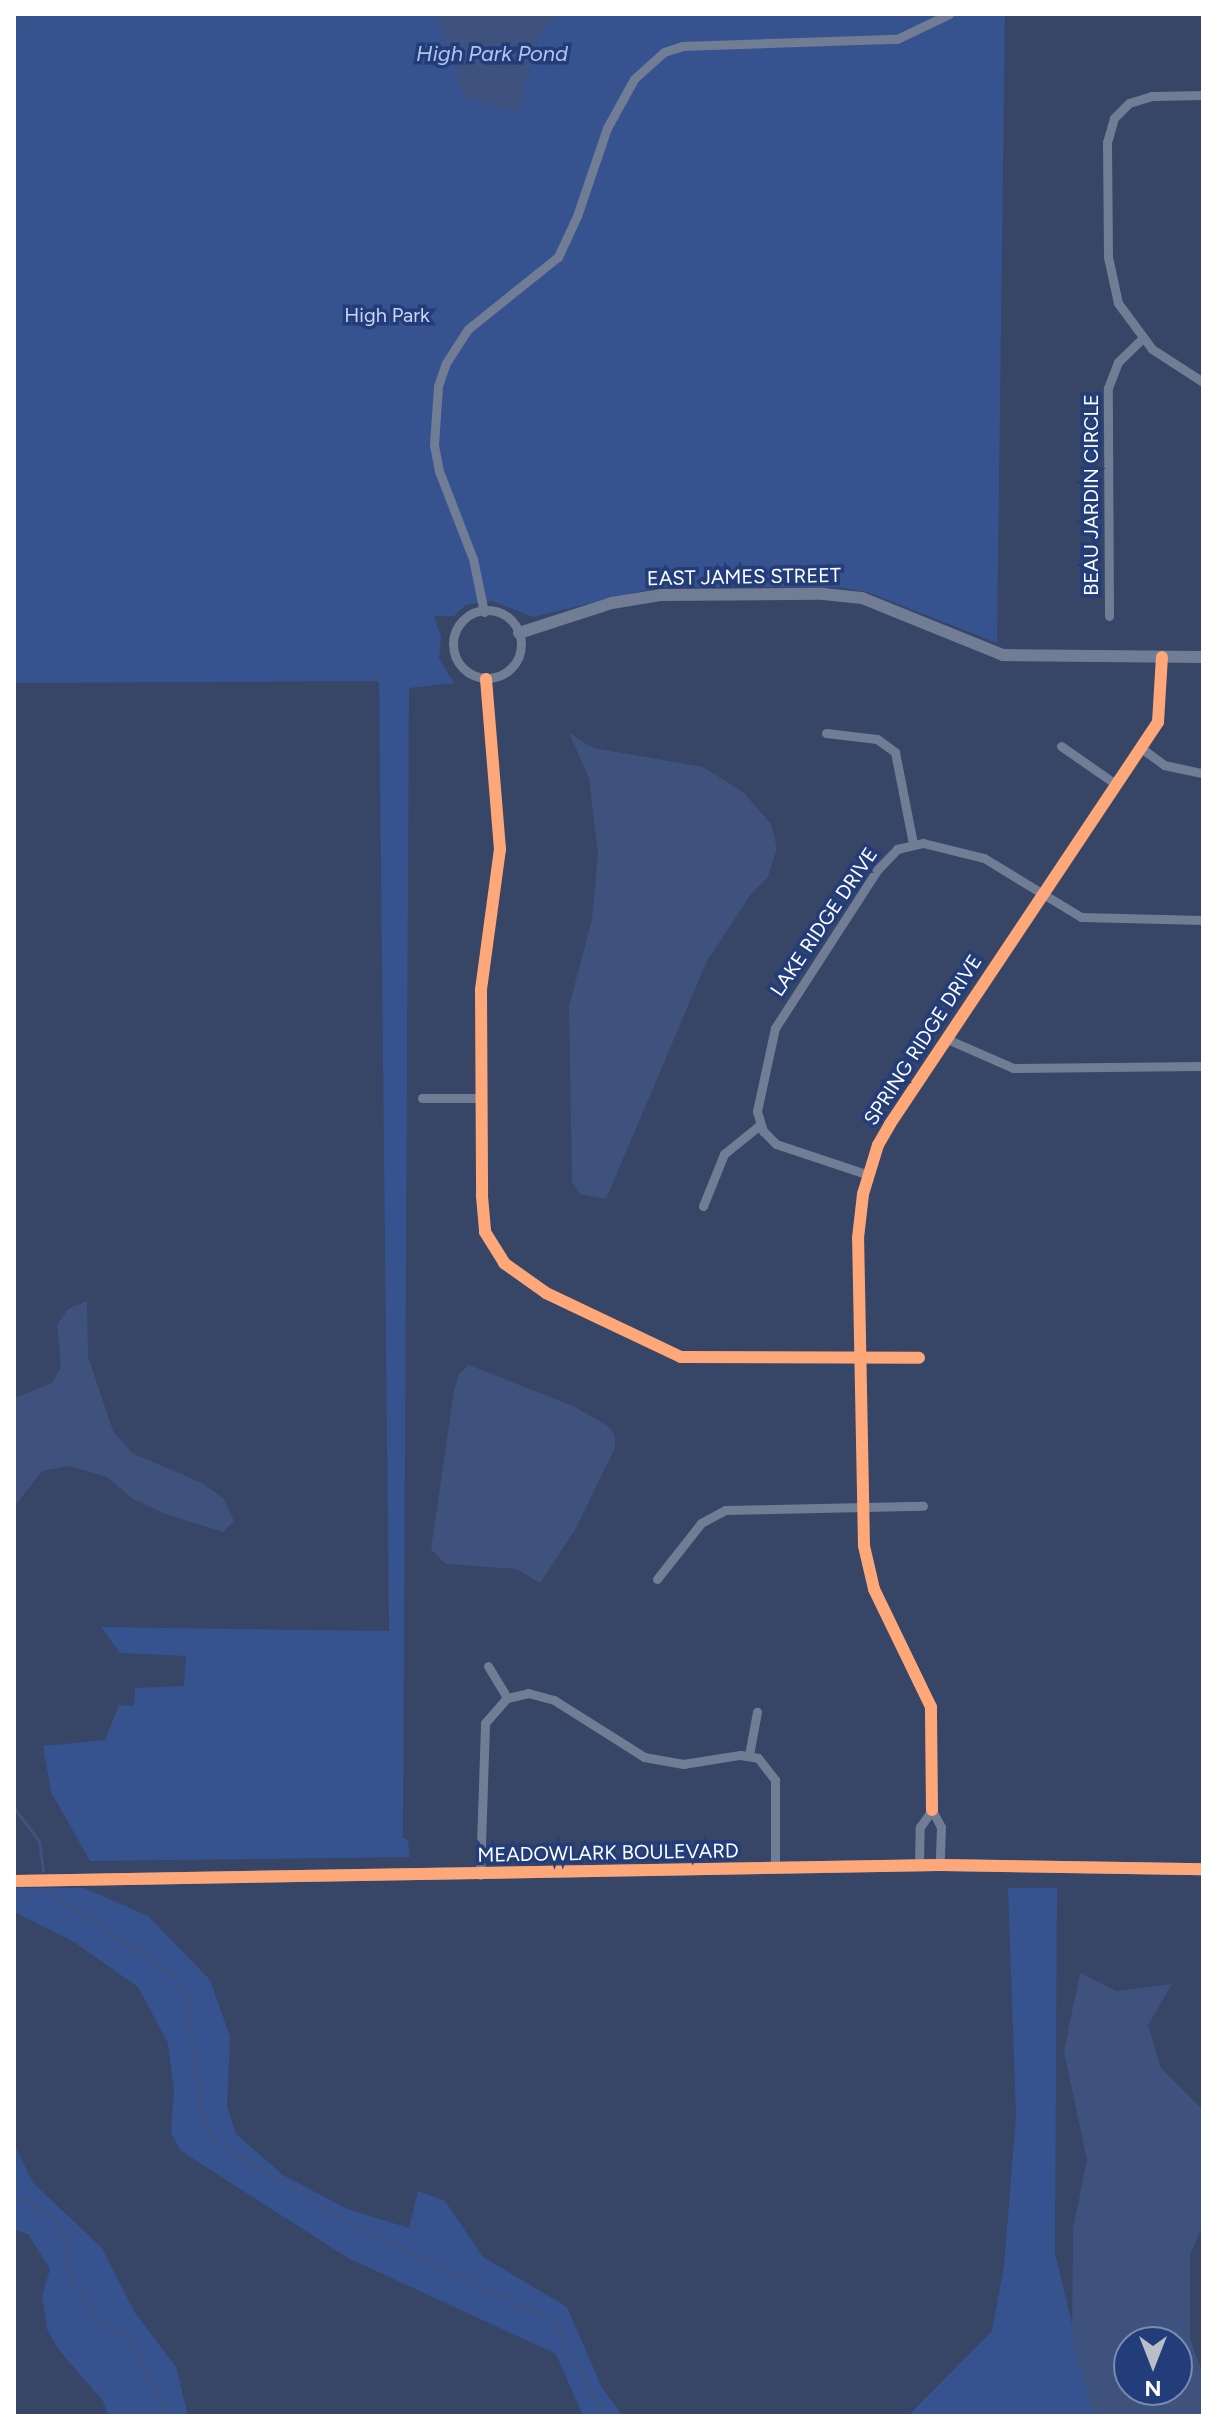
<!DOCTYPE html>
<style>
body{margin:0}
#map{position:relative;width:1217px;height:2430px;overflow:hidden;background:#374566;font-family:Figtree,sans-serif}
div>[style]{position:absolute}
.green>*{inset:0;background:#365390}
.water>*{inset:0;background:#3f527e}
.stream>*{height:3px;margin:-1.5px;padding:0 1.5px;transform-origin:1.5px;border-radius:1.5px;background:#3f527e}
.minor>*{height:9px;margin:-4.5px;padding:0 4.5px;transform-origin:4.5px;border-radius:4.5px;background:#717c95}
.minor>.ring{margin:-4.5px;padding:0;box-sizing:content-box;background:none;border:9px solid #717c95;border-radius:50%}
.tertiary>*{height:12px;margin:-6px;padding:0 6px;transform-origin:6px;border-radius:6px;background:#717c95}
.cycleway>*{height:12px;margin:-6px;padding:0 6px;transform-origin:6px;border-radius:6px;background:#fea87a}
span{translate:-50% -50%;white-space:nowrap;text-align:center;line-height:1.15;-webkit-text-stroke:7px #233d7a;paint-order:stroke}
.park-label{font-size:20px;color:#c8d6f4}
.street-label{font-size:20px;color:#fff}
.water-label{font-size:22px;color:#b0c4ec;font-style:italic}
.frame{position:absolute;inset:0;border:16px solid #fff;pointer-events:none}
.north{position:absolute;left:1113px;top:2326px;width:80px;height:80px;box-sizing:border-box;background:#233d7a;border:2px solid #7b8baf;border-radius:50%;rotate:180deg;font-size:22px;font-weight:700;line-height:32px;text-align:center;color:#fff}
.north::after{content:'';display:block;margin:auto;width:28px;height:36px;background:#b9bec9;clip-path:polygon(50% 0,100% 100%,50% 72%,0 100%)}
</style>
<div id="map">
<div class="green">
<div style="clip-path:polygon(14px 14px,1005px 14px,997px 643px,867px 592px,838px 587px,658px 587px,533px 617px,492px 601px,466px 605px,454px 616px,434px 616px,441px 637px,439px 659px,454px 683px,409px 688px,403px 1838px,408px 1840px,410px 1857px,90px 1861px,51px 1792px,43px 1746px,105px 1740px,119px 1705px,134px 1706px,135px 1688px,184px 1686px,186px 1656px,120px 1653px,101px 1627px,389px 1631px,379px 681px,14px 683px)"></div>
<div style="clip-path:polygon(14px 1888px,84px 1888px,148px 1916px,210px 1980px,230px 2037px,227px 2106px,236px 2134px,283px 2175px,347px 2209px,409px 2228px,418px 2191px,445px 2201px,483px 2257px,567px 2307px,602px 2388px,623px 2416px,583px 2416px,556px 2354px,348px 2258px,181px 2151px,171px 2133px,174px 2091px,168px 2043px,138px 1987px,74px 1942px,14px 1912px)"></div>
<div style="clip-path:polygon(1008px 1888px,1057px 1888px,1055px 2253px,1094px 2416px,908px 2416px,992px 2331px,1004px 2266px,1016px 2116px)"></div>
<div style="clip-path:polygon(14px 2144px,33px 2183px,102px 2248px,135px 2313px,176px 2367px,188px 2416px,109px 2416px,103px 2401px,58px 2349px,47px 2329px,42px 2296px,50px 2269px,28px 2234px,14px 2230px)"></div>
</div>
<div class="water">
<div style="clip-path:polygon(437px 14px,558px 14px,538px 37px,518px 113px,465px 97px)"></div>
<div style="clip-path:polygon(569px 733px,593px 748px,703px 767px,744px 793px,771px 824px,777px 848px,768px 877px,751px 894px,707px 961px,606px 1199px,580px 1194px,572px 1182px,569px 1006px,592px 920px,598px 854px,589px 778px)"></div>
<div style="clip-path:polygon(87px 1301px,88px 1357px,113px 1431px,132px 1453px,202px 1483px,224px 1499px,234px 1521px,223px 1532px,166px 1514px,133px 1499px,107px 1477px,69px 1466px,42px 1471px,14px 1507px,14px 1398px,52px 1383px,61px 1367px,57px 1325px,68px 1309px)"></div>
<div style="clip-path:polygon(469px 1365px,575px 1407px,608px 1426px,615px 1436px,615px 1448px,575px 1530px,540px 1583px,517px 1569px,446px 1564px,431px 1549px,454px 1391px,459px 1374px)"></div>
<div style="clip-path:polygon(evenodd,1080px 1973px,1116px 1991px,1172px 1984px,1148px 2025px,1161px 2068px,1203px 2110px,1203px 2225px,1190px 2255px,1190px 2339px,1203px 2374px,1203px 2416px,1094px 2416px,1072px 2341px,1073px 2229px,1087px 2160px,1064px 2051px,1080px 1973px,1129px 2342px,1177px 2342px,1177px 2390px,1129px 2390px,1129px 2342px)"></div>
</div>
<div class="stream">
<div style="left:14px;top:1808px;width:41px;rotate:52.9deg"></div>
<div style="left:39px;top:1841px;width:30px;rotate:82deg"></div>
<div style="left:45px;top:1890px;width:155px;rotate:33.7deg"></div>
<div style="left:174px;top:1976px;width:27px;rotate:63deg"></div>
<div style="left:186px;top:2000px;width:117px;rotate:82.1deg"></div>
<div style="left:202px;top:2116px;width:25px;rotate:64deg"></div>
<div style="left:213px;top:2139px;width:170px;rotate:31.3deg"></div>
<div style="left:358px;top:2227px;width:216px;rotate:25.7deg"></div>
<div style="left:553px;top:2321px;width:108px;rotate:61.8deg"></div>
<div style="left:14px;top:2200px;width:16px;rotate:7deg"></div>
<div style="left:30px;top:2202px;width:29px;rotate:34deg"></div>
<div style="left:54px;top:2218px;width:20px;rotate:57deg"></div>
<div style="left:65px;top:2235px;width:45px;rotate:83.7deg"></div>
<div style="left:70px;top:2280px;width:47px;rotate:54.6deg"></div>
<div style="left:97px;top:2318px;width:40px;rotate:34.9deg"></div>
<div style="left:130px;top:2341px;width:85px;rotate:62.5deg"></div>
</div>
<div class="minor">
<div style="left:1203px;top:95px;width:51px;rotate:178.9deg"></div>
<div style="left:1152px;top:96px;width:24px;rotate:163deg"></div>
<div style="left:1129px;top:103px;width:21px;rotate:135deg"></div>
<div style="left:1114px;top:118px;width:25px;rotate:106deg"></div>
<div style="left:1107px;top:142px;width:115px;rotate:89.5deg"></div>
<div style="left:1108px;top:257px;width:47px;rotate:77.7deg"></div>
<div style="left:1118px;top:303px;width:57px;rotate:53.5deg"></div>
<div style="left:1152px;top:349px;width:61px;rotate:32.9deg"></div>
<div class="ring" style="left:453px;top:610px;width:59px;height:59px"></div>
<div style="left:484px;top:612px;width:54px;rotate:-101.7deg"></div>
<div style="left:473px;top:559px;width:94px;rotate:-111.1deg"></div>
<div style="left:439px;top:471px;width:26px;rotate:-101deg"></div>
<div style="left:434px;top:445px;width:59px;rotate:-86.1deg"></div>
<div style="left:438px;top:386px;width:24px;rotate:-71deg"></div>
<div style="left:446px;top:363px;width:40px;rotate:-57.1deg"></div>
<div style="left:468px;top:329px;width:115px;rotate:-38.7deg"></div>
<div style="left:558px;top:257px;width:45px;rotate:-65.1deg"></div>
<div style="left:577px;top:216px;width:93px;rotate:-71.2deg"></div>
<div style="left:607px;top:128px;width:56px;rotate:-61.1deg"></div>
<div style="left:634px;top:79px;width:40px;rotate:-42deg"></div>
<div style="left:664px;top:52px;width:19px;rotate:-18deg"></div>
<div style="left:682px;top:46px;width:215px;rotate:-1.9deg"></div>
<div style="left:897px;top:39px;width:58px;rotate:-25.7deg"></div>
<div style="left:1109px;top:616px;width:228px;rotate:-90.3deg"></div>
<div style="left:1108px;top:388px;width:28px;rotate:-69deg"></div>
<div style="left:1118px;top:362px;width:33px;rotate:-44deg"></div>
<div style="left:486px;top:679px;width:171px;rotate:85.3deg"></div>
<div style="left:500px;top:849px;width:141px;rotate:97.7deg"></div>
<div style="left:481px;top:989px;width:207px;rotate:89.7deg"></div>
<div style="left:482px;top:1196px;width:36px;rotate:85deg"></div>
<div style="left:485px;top:1232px;width:36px;rotate:58deg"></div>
<div style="left:504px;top:1263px;width:52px;rotate:35.5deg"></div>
<div style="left:546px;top:1293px;width:149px;rotate:25.4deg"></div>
<div style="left:681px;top:1357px;width:238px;rotate:0.2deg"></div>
<div style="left:826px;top:733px;width:51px;rotate:6.7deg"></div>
<div style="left:877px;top:739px;width:22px;rotate:36deg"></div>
<div style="left:895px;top:752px;width:94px;rotate:78.9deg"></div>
<div style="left:1061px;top:746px;width:68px;rotate:34.9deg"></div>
<div style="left:1141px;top:748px;width:29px;rotate:36deg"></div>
<div style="left:1164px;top:765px;width:40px;rotate:12deg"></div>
<div style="left:947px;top:1039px;width:72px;rotate:23.7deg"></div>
<div style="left:1013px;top:1068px;width:190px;rotate:-0.6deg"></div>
<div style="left:422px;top:1098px;width:60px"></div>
<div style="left:869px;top:1175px;width:98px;rotate:-161.6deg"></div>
<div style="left:776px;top:1144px;width:18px;rotate:-135deg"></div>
<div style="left:763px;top:1131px;width:21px;rotate:-107deg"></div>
<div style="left:757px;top:1111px;width:85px;rotate:-77.8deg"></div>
<div style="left:775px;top:1028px;width:189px;rotate:-57.1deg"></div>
<div style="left:878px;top:869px;width:28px;rotate:-46deg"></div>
<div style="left:897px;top:849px;width:27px;rotate:-13deg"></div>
<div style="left:923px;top:843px;width:63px;rotate:13.8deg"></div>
<div style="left:984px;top:858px;width:114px;rotate:31.3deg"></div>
<div style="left:1081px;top:917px;width:122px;rotate:1.4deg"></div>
<div style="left:703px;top:1206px;width:56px;rotate:-68deg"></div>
<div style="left:724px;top:1154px;width:46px;rotate:-38.9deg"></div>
<div style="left:657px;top:1579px;width:71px;rotate:-51.8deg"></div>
<div style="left:701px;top:1523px;width:27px;rotate:-28deg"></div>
<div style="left:725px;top:1510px;width:198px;rotate:-1.2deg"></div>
<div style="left:488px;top:1666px;width:37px;rotate:59deg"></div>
<div style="left:749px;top:1755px;width:44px;rotate:-79.5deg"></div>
<div style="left:932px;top:1810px;width:103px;rotate:-90.6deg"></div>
<div style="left:931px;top:1707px;width:131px;rotate:-115.8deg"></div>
<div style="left:874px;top:1589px;width:44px;rotate:-103.1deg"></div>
<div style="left:864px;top:1546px;width:308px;rotate:-91.1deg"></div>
<div style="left:858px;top:1238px;width:44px;rotate:-83.5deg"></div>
<div style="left:863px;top:1194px;width:51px;rotate:-73deg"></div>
<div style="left:878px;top:1145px;width:24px;rotate:-60deg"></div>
<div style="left:890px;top:1124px;width:483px;rotate:-56.3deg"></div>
<div style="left:1158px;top:722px;width:65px;rotate:-86.5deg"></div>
<div style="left:919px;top:1866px;width:39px;rotate:-89deg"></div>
<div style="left:920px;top:1827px;width:21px;rotate:-55deg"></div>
<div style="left:932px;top:1810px;width:19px;rotate:62deg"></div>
<div style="left:941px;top:1827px;width:38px;rotate:92deg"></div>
<div style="left:480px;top:1875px;width:152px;rotate:-88.1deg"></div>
<div style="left:485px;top:1723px;width:33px;rotate:-49deg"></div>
<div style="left:507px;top:1698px;width:22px;rotate:-13deg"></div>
<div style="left:528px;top:1693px;width:27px;rotate:15deg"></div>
<div style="left:554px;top:1700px;width:107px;rotate:32.3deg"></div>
<div style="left:644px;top:1757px;width:40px;rotate:10deg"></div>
<div style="left:683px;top:1764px;width:58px;rotate:-9deg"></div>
<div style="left:740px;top:1755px;width:18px;rotate:9deg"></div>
<div style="left:758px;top:1758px;width:28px;rotate:52deg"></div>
<div style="left:775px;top:1780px;width:89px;rotate:90deg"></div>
</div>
<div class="tertiary">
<div style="left:519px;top:633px;width:98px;rotate:-17.9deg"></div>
<div style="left:612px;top:603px;width:50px;rotate:-9.3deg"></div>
<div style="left:661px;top:595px;width:162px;rotate:-0.4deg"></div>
<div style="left:823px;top:594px;width:39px;rotate:6deg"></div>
<div style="left:862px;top:598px;width:152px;rotate:22deg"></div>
<div style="left:1003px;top:655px;width:200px;rotate:0.6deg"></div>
<div style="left:14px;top:1881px;width:926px;rotate:-0.99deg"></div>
<div style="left:940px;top:1865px;width:263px;rotate:0.9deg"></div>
</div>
<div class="cycleway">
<div style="left:486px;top:679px;width:171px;rotate:85.3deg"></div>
<div style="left:500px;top:849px;width:141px;rotate:97.7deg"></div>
<div style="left:481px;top:989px;width:207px;rotate:89.7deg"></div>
<div style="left:482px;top:1196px;width:36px;rotate:85deg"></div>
<div style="left:485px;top:1232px;width:36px;rotate:58deg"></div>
<div style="left:504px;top:1263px;width:52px;rotate:35.5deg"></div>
<div style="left:546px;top:1293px;width:149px;rotate:25.4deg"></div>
<div style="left:681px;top:1357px;width:238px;rotate:0.2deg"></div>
<div style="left:932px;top:1810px;width:103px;rotate:-90.6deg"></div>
<div style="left:931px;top:1707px;width:131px;rotate:-115.8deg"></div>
<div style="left:874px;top:1589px;width:44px;rotate:-103.1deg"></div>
<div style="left:864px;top:1546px;width:308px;rotate:-91.1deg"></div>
<div style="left:858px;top:1238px;width:44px;rotate:-83.5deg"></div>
<div style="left:863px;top:1194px;width:51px;rotate:-73deg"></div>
<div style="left:878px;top:1145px;width:24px;rotate:-60deg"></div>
<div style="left:890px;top:1124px;width:483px;rotate:-56.3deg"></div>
<div style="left:1158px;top:722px;width:65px;rotate:-86.5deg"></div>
<div style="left:14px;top:1881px;width:926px;rotate:-0.99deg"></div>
<div style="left:940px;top:1865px;width:263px;rotate:0.9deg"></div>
</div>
<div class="park-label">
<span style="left:387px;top:315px">High Park</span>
</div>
<div class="street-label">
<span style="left:1091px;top:495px;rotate:-90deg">BEAU JARDIN CIRCLE</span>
<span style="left:744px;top:577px;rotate:-1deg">EAST JAMES STREET</span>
<span style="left:824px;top:922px;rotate:-56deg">LAKE RIDGE DRIVE</span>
<span style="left:923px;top:1040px;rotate:-57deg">SPRING RIDGE DRIVE</span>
<span style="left:608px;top:1853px;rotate:-1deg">MEADOWLARK BOULEVARD</span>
</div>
<div class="water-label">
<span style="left:492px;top:54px">High Park Pond</span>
</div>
<div class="frame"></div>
<div class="north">N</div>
</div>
